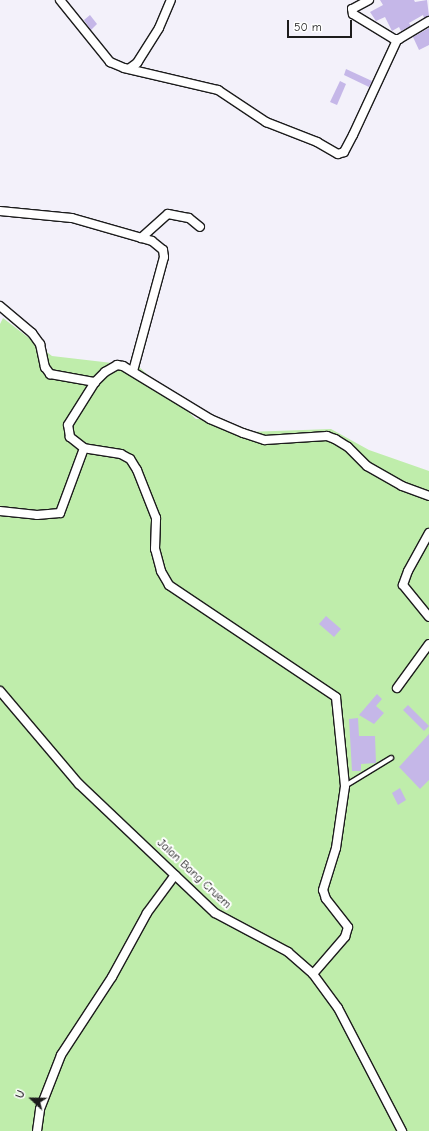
<!DOCTYPE html>
<style>
body{margin:0}
#map{position:relative;width:429px;height:1131px;overflow:hidden;background:#f3f1fa;font-family:"Comic Neue",sans-serif}
div>[style]{position:absolute}
.green>*{inset:0;background:#bfedab}
.building>*{inset:0;background:#c5b7e8}
.roads{filter:drop-shadow(1px 0 #1c1c1c) drop-shadow(-1px 0 #1c1c1c) drop-shadow(0 1px #1c1c1c) drop-shadow(0 -1px #1c1c1c)}
.lane>*{height:4px;margin:-2px;padding:0 2px;transform-origin:2px;border-radius:2px;background:#fff}
.street>*{height:8px;margin:-4px;padding:0 4px;transform-origin:4px;border-radius:4px;background:#fff}
span{translate:-50% -50%;white-space:nowrap;text-align:center;line-height:1.15;-webkit-text-stroke:4px #fff;paint-order:stroke}
.street-label{font-size:12px;color:#1c1c1c}
.north{position:absolute;left:12px;top:1079px;width:40px;height:40px;-webkit-text-stroke:3px #fff;paint-order:stroke;rotate:292deg;font-size:11px;font-weight:700;line-height:16px;text-align:center;color:#1c1c1c}
.north::after{content:'';display:block;margin:auto;width:14px;height:18px;background:#1c1c1c;clip-path:polygon(50% 0,100% 100%,50% 72%,0 100%)}
.scale{position:absolute;left:287px;top:20px;width:65px;height:18px;box-sizing:border-box;border:2px solid #1c1c1c;border-top:0;padding-left:5px;font-size:12px;line-height:14px;white-space:nowrap;color:#1c1c1c;-webkit-text-stroke:3px #fff;paint-order:stroke}
</style>
<div id="map">
<div class="green">
<div style="clip-path:polygon(3px 318px,52px 356px,138px 366px,196px 419px,210px 419px,249px 432px,331px 429px,369px 450px,429px 471px,429px 1131px,0 1131px,0 324px)"></div>
</div>
<div class="building">
<div style="clip-path:polygon(380px 0,414px 0,415px 2px,427px 0,429px 16px,424px 18px,423px 15px,409px 23px,411px 26px,401px 31px,399px 27px,392px 31px,385px 17px,376px 21px,370px 12px,383px 5px)"></div>
<div style="clip-path:polygon(90px 15px,97px 24px,91px 30px,84px 20px)"></div>
<div style="clip-path:polygon(429px 28px,429px 45px,419px 50px,413px 37px)"></div>
<div style="clip-path:polygon(346px 69px,372px 81px,369px 87px,344px 75px)"></div>
<div style="clip-path:polygon(340px 81px,346px 84px,337px 105px,330px 102px)"></div>
<div style="clip-path:polygon(326px 616px,341px 629px,334px 637px,319px 624px)"></div>
<div style="clip-path:polygon(377px 694px,382px 699px,376px 706px,384px 713px,374px 724px,359px 715px)"></div>
<div style="clip-path:polygon(408px 705px,429px 726px,424px 731px,403px 710px)"></div>
<div style="clip-path:polygon(358px 718px,359px 736px,375px 736px,376px 763px,361px 764px,361px 771px,352px 771px,349px 719px)"></div>
<div style="clip-path:polygon(429px 734px,429px 780px,420px 789px,399px 767px)"></div>
<div style="clip-path:polygon(400px 788px,406px 800px,398px 805px,392px 793px)"></div>
</div>
<div class="roads">
<div class="lane">
<div style="left:345px;top:786px;width:54px;rotate:-31.3deg"></div>
</div>
<div class="street">
<div style="left:60px;top:0;width:80px;rotate:51.1deg"></div>
<div style="left:110px;top:62px;width:15px;rotate:23deg"></div>
<div style="left:124px;top:68px;width:97px;rotate:13.2deg"></div>
<div style="left:218px;top:90px;width:58px;rotate:33.7deg"></div>
<div style="left:266px;top:122px;width:55px;rotate:21.4deg"></div>
<div style="left:317px;top:142px;width:24px;rotate:30deg"></div>
<div style="left:338px;top:154px;width:6px;rotate:-18deg"></div>
<div style="left:344px;top:152px;width:19px;rotate:-62deg"></div>
<div style="left:353px;top:135px;width:105px;rotate:-65.1deg"></div>
<div style="left:369px;top:0;width:19px;rotate:152deg"></div>
<div style="left:352px;top:9px;width:5px;rotate:79deg"></div>
<div style="left:353px;top:14px;width:48px;rotate:31.4deg"></div>
<div style="left:394px;top:39px;width:5px"></div>
<div style="left:399px;top:39px;width:35px;rotate:-31deg"></div>
<div style="left:130px;top:68px;width:9px;rotate:-36deg"></div>
<div style="left:137px;top:63px;width:41px;rotate:-57.8deg"></div>
<div style="left:159px;top:28px;width:30px;rotate:-67deg"></div>
<div style="left:0;top:211px;width:72px;rotate:5.6deg"></div>
<div style="left:72px;top:218px;width:83px;rotate:16deg"></div>
<div style="left:152px;top:241px;width:14px;rotate:39deg"></div>
<div style="left:163px;top:250px;width:7px;rotate:82deg"></div>
<div style="left:164px;top:257px;width:118px;rotate:105.2deg"></div>
<div style="left:141px;top:238px;width:36px;rotate:-42deg"></div>
<div style="left:168px;top:214px;width:21px;rotate:11deg"></div>
<div style="left:189px;top:218px;width:14px;rotate:39deg"></div>
<div style="left:0;top:306px;width:42px;rotate:40.2deg"></div>
<div style="left:32px;top:333px;width:14px;rotate:54deg"></div>
<div style="left:40px;top:344px;width:24px;rotate:78deg"></div>
<div style="left:45px;top:367px;width:9px;rotate:54deg"></div>
<div style="left:50px;top:374px;width:46px;rotate:10.1deg"></div>
<div style="left:0;top:511px;width:37px;rotate:6deg"></div>
<div style="left:37px;top:515px;width:23px;rotate:-5deg"></div>
<div style="left:60px;top:513px;width:69px;rotate:-69.7deg"></div>
<div style="left:429px;top:533px;width:43px;rotate:118.9deg"></div>
<div style="left:408px;top:571px;width:15px;rotate:110deg"></div>
<div style="left:403px;top:585px;width:41px;rotate:50.9deg"></div>
<div style="left:397px;top:688px;width:54px;rotate:-54deg"></div>
<div style="left:0;top:691px;width:122px;rotate:49.7deg"></div>
<div style="left:79px;top:784px;width:187px;rotate:43.5deg"></div>
<div style="left:215px;top:913px;width:83px;rotate:28.1deg"></div>
<div style="left:288px;top:952px;width:33px;rotate:41deg"></div>
<div style="left:313px;top:974px;width:42px;rotate:53.7deg"></div>
<div style="left:338px;top:1008px;width:139px;rotate:62.5deg"></div>
<div style="left:313px;top:974px;width:49px;rotate:-49.1deg"></div>
<div style="left:345px;top:937px;width:10px;rotate:-73deg"></div>
<div style="left:348px;top:927px;width:36px;rotate:-128deg"></div>
<div style="left:326px;top:899px;width:9px;rotate:-108deg"></div>
<div style="left:323px;top:890px;width:44px;rotate:-72.8deg"></div>
<div style="left:336px;top:848px;width:63px;rotate:-81.7deg"></div>
<div style="left:345px;top:786px;width:89px;rotate:-95.8deg"></div>
<div style="left:336px;top:697px;width:201px;rotate:-146.2deg"></div>
<div style="left:169px;top:585px;width:16px;rotate:-120deg"></div>
<div style="left:161px;top:571px;width:23px;rotate:-105deg"></div>
<div style="left:155px;top:549px;width:31px;rotate:-88deg"></div>
<div style="left:156px;top:518px;width:52px;rotate:-111.6deg"></div>
<div style="left:137px;top:470px;width:13px;rotate:-122deg"></div>
<div style="left:130px;top:459px;width:10px;rotate:-151deg"></div>
<div style="left:121px;top:454px;width:37px;rotate:-171deg"></div>
<div style="left:84px;top:448px;width:18px;rotate:-142deg"></div>
<div style="left:70px;top:437px;width:12px;rotate:-99deg"></div>
<div style="left:68px;top:425px;width:51px;rotate:-57.9deg"></div>
<div style="left:95px;top:382px;width:14px;rotate:-45deg"></div>
<div style="left:105px;top:372px;width:14px;rotate:-30deg"></div>
<div style="left:117px;top:365px;width:6px;rotate:9deg"></div>
<div style="left:123px;top:366px;width:102px;rotate:31.3deg"></div>
<div style="left:210px;top:419px;width:36px;rotate:23deg"></div>
<div style="left:243px;top:433px;width:23px;rotate:18deg"></div>
<div style="left:265px;top:440px;width:62px;rotate:-3.7deg"></div>
<div style="left:327px;top:436px;width:9px;rotate:21deg"></div>
<div style="left:335px;top:439px;width:15px;rotate:32deg"></div>
<div style="left:348px;top:447px;width:27px;rotate:45deg"></div>
<div style="left:367px;top:466px;width:40px;rotate:29.7deg"></div>
<div style="left:402px;top:486px;width:29px;rotate:20deg"></div>
<div style="left:37px;top:1131px;width:22px;rotate:-82deg"></div>
<div style="left:40px;top:1109px;width:58px;rotate:-68.7deg"></div>
<div style="left:61px;top:1055px;width:93px;rotate:-56.8deg"></div>
<div style="left:112px;top:977px;width:73px;rotate:-61.3deg"></div>
<div style="left:147px;top:913px;width:47px;rotate:-53.6deg"></div>
</div>
</div>
<div class="street-label">
<span style="left:194px;top:874px;rotate:43deg">Jalan Bang Cruem</span>
</div>
<div class="north">U</div>
<div class="scale">50 m</div>
</div>
